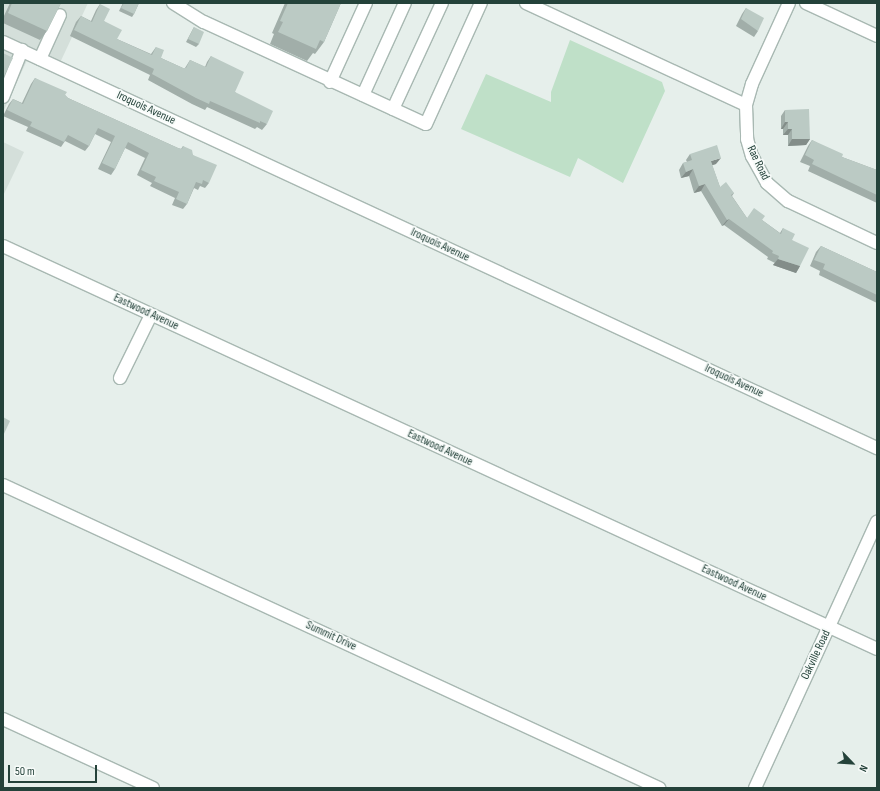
<!DOCTYPE html>
<style>
body{margin:0}
#map{position:relative;width:880px;height:791px;overflow:hidden;background:#e6efeb;font-family:"Sofia Sans Condensed",sans-serif}
div>[style]{position:absolute}
.built>*{inset:0;background:#d4dfda}
.green>*{inset:0;background:#bfe0c8}
.roads{filter:drop-shadow(1px 0 #a8b8b2) drop-shadow(-1px 0 #a8b8b2) drop-shadow(0 1px #a8b8b2) drop-shadow(0 -1px #a8b8b2)}
.minor>*{height:12px;margin:-6px;padding:0 6px;transform-origin:6px;border-radius:6px;background:#fff}
.wall>*{inset:0;background:#a1aea9}
.shaded-wall>*{inset:0;background:#838d89}
.building>*{inset:0;background:#bbcac4}
span{translate:-50% -50%;white-space:nowrap;text-align:center;line-height:1.15;-webkit-text-stroke:3.5px #f7fbf9;paint-order:stroke}
.street-label{font-size:12px;color:#24423a}
.frame{position:absolute;inset:0;border:4px solid #24423a;pointer-events:none}
.north{position:absolute;left:832px;top:743px;width:40px;height:40px;-webkit-text-stroke:3px #f7fbf9;paint-order:stroke;rotate:115deg;font-size:11px;font-weight:700;line-height:16px;text-align:center;color:#24423a}
.north::after{content:'';display:block;margin:auto;width:14px;height:18px;background:#24423a;clip-path:polygon(50% 0,100% 100%,50% 72%,0 100%)}
.scale{position:absolute;left:8px;top:765px;width:89px;height:18px;box-sizing:border-box;border:2px solid #24423a;border-top:0;padding-left:5px;font-size:12px;line-height:14px;white-space:nowrap;color:#24423a;-webkit-text-stroke:3px #f7fbf9;paint-order:stroke}
</style>
<div id="map">
<div class="built">
<div style="clip-path:polygon(3px 3px,88px 3px,58px 67px,30px 54px,3px 112px)"></div>
<div style="clip-path:polygon(3px 142px,24px 152px,3px 196px)"></div>
</div>
<div class="green">
<div style="clip-path:polygon(570px 40px,662px 82px,665px 91px,623px 183px,578px 158px,570px 177px,461px 129px,486px 74px,551px 102px,551px 92px)"></div>
</div>
<div class="roads">
<div class="minor">
<div style="left:173px;top:3px;width:36px;rotate:32deg"></div>
<div style="left:204px;top:22px;width:244px;rotate:24.7deg"></div>
<div style="left:426px;top:124px;width:133px;rotate:-65.6deg"></div>
<div style="left:526px;top:3px;width:242px;rotate:24.9deg"></div>
<div style="left:789px;top:3px;width:89px;rotate:114.6deg"></div>
<div style="left:752px;top:84px;width:22px;rotate:106deg"></div>
<div style="left:746px;top:105px;width:34px;rotate:88deg"></div>
<div style="left:747px;top:139px;width:18px;rotate:74deg"></div>
<div style="left:752px;top:156px;width:31px;rotate:61deg"></div>
<div style="left:767px;top:183px;width:28px;rotate:41deg"></div>
<div style="left:788px;top:201px;width:98px;rotate:25.3deg"></div>
<div style="left:806px;top:3px;width:78px;rotate:24.9deg"></div>
<div style="left:3px;top:42px;width:964px;rotate:24.92deg"></div>
<div style="left:40px;top:59px;width:48px;rotate:-65.6deg"></div>
<div style="left:330px;top:82px;width:87px;rotate:-65.5deg"></div>
<div style="left:363px;top:95px;width:101px;rotate:-65.5deg"></div>
<div style="left:3px;top:97px;width:51px;rotate:-68deg"></div>
<div style="left:393px;top:109px;width:117px;rotate:-65.2deg"></div>
<div style="left:3px;top:246px;width:962px;rotate:24.75deg"></div>
<div style="left:120px;top:378px;width:70px;rotate:-63.8deg"></div>
<div style="left:3px;top:485px;width:723px;rotate:24.79deg"></div>
<div style="left:3px;top:719px;width:165px;rotate:24.7deg"></div>
<div style="left:755px;top:788px;width:293px;rotate:-65.4deg"></div>
</div>
</div>
<div class="wall">
<div style="clip-path:polygon(10px 3px,61px 3px,47px 31px,40px 40px,3px 23px,3px 18px)"></div>
<div style="clip-path:polygon(123px 3px,139px 3px,134px 14px,132px 17px,119px 11px)"></div>
<div style="clip-path:polygon(285px 3px,341px 3px,324px 42px,315px 54px,313px 53px,307px 61px,270px 44px,274px 34px,272px 33px)"></div>
<div style="clip-path:polygon(100px 4px,104px 21px,117px 39px,151px 54px,156px 47px,161px 58px,183px 68px,185px 68px,190px 60px,205px 67px,207px 62px,211px 56px,235px 92px,267px 124px,262px 130px,257px 127px,255px 129px,207px 107px,205px 110px,192px 104px,148px 80px,150px 75px,70px 36px,76px 22px,81px 16px,91px 21px,96px 10px)"></div>
<div style="clip-path:polygon(746px 8px,758px 31px,754px 37px,736px 26px,742px 14px)"></div>
<div style="clip-path:polygon(194px 27px,199px 44px,196px 47px,186px 42px)"></div>
<div style="clip-path:polygon(35px 78px,65px 95px,68px 98px,178px 148px,181px 149px,183px 146px,193px 155px,209px 183px,205px 188px,200px 186px,198px 190px,194px 188px,187px 204px,183px 209px,172px 205px,175px 198px,150px 186px,152px 183px,137px 175px,145px 158px,125px 148px,115px 169px,111px 175px,98px 169px,111px 142px,95px 134px,89px 146px,85px 151px,65px 141px,61px 147px,26px 131px,28px 127px,3px 116px,9px 104px,13px 99px,22px 103px,31px 84px)"></div>
<div style="clip-path:polygon(785px 110px,810px 139px,806px 145px,788px 146px,788px 135px,783px 135px,783px 129px,781px 129px,781px 116px)"></div>
<div style="clip-path:polygon(812px 140px,842px 157px,877px 170px,877px 203px,808px 171px,810px 166px,800px 162px,808px 146px)"></div>
<div style="clip-path:polygon(690px 154px,716px 164px,712px 165px,720px 187px,734px 193px,732px 196px,747px 218px,762px 220px,780px 233px,783px 228px,792px 240px,800px 266px,796px 273px,773px 265px,775px 263px,767px 259px,768px 257px,724px 225px,722px 226px,701px 191px,694px 193px,689px 176px,681px 178px,679px 170px,683px 163px,687px 162px,686px 160px)"></div>
<div style="clip-path:polygon(821px 246px,877px 272px,877px 303px,819px 275px,820px 271px,810px 266px,816px 252px)"></div>
</div>
<div class="shaded-wall">
<div style="clip-path:polygon(785px 122px,788px 122px,783px 129px,781px 129px)"></div>
<div style="clip-path:polygon(788px 129px,792px 129px,788px 135px,783px 135px)"></div>
<div style="clip-path:polygon(792px 139px,810px 139px,806px 145px,788px 146px)"></div>
<div style="clip-path:polygon(721px 158px,716px 164px,706px 167px,711px 161px)"></div>
<div style="clip-path:polygon(693px 169px,689px 176px,681px 178px,686px 172px)"></div>
<div style="clip-path:polygon(705px 184px,701px 191px,694px 193px,699px 186px)"></div>
<div style="clip-path:polygon(729px 219px,724px 225px,722px 226px,727px 220px)"></div>
<div style="clip-path:polygon(778px 259px,800px 266px,796px 273px,773px 265px)"></div>
</div>
<div class="building">
<div style="clip-path:polygon(12px 3px,61px 3px,47px 31px,8px 13px)"></div>
<div style="clip-path:polygon(124px 3px,139px 3px,134px 14px,121px 8px)"></div>
<div style="clip-path:polygon(288px 3px,341px 3px,324px 42px,320px 40px,316px 49px,278px 32px,283px 22px,280px 21px)"></div>
<div style="clip-path:polygon(100px 4px,110px 9px,104px 21px,122px 30px,117px 39px,152px 55px,156px 47px,164px 50px,161px 58px,183px 68px,186px 68px,190px 60px,206px 67px,211px 56px,244px 72px,235px 92px,273px 111px,267px 124px,260px 121px,260px 123px,210px 101px,209px 104px,196px 98px,152px 74px,154px 69px,74px 30px,81px 16px,92px 22px)"></div>
<div style="clip-path:polygon(746px 8px,764px 18px,758px 31px,741px 19px)"></div>
<div style="clip-path:polygon(194px 27px,204px 32px,199px 44px,188px 39px)"></div>
<div style="clip-path:polygon(3px 53px,13px 58px,3px 78px)"></div>
<div style="clip-path:polygon(35px 78px,67px 92px,65px 95px,68px 98px,178px 148px,182px 149px,183px 146px,192px 150px,193px 155px,217px 165px,209px 183px,203px 180px,202px 184px,196px 182px,187px 204px,176px 199px,179px 192px,154px 181px,156px 177px,141px 170px,149px 153px,128px 142px,115px 169px,102px 163px,115px 136px,98px 128px,89px 146px,68px 135px,64px 142px,30px 126px,32px 122px,7px 110px,13px 99px,23px 104px)"></div>
<div style="clip-path:polygon(809px 109px,810px 139px,792px 139px,792px 129px,788px 129px,788px 122px,785px 122px,785px 110px)"></div>
<div style="clip-path:polygon(812px 140px,843px 154px,842px 157px,877px 170px,877px 195px,812px 164px,814px 160px,805px 155px)"></div>
<div style="clip-path:polygon(717px 145px,721px 158px,711px 161px,720px 187px,726px 182px,734px 193px,731px 195px,747px 218px,754px 208px,765px 216px,762px 220px,781px 234px,783px 228px,795px 234px,792px 240px,809px 248px,800px 266px,778px 259px,779px 256px,772px 253px,773px 251px,729px 219px,727px 220px,705px 184px,699px 186px,693px 169px,686px 172px,683px 163px,692px 160px,690px 154px)"></div>
<div style="clip-path:polygon(821px 246px,877px 272px,877px 295px,823px 269px,825px 264px,814px 260px)"></div>
<div style="clip-path:polygon(3px 417px,10px 421px,3px 436px)"></div>
</div>
<div class="street-label">
<span style="left:146px;top:108px;rotate:25deg">Iroquois Avenue</span>
<span style="left:758px;top:163px;rotate:64deg">Rae Road</span>
<span style="left:440px;top:245px;rotate:25deg">Iroquois Avenue</span>
<span style="left:146px;top:312px;rotate:25deg">Eastwood Avenue</span>
<span style="left:734px;top:381px;rotate:25deg">Iroquois Avenue</span>
<span style="left:440px;top:448px;rotate:25deg">Eastwood Avenue</span>
<span style="left:734px;top:583px;rotate:25deg">Eastwood Avenue</span>
<span style="left:331px;top:636px;rotate:25deg">Summit Drive</span>
<span style="left:816px;top:655px;rotate:-65deg">Oakville Road</span>
</div>
<div class="frame"></div>
<div class="north">N</div>
<div class="scale">50 m</div>
</div>
